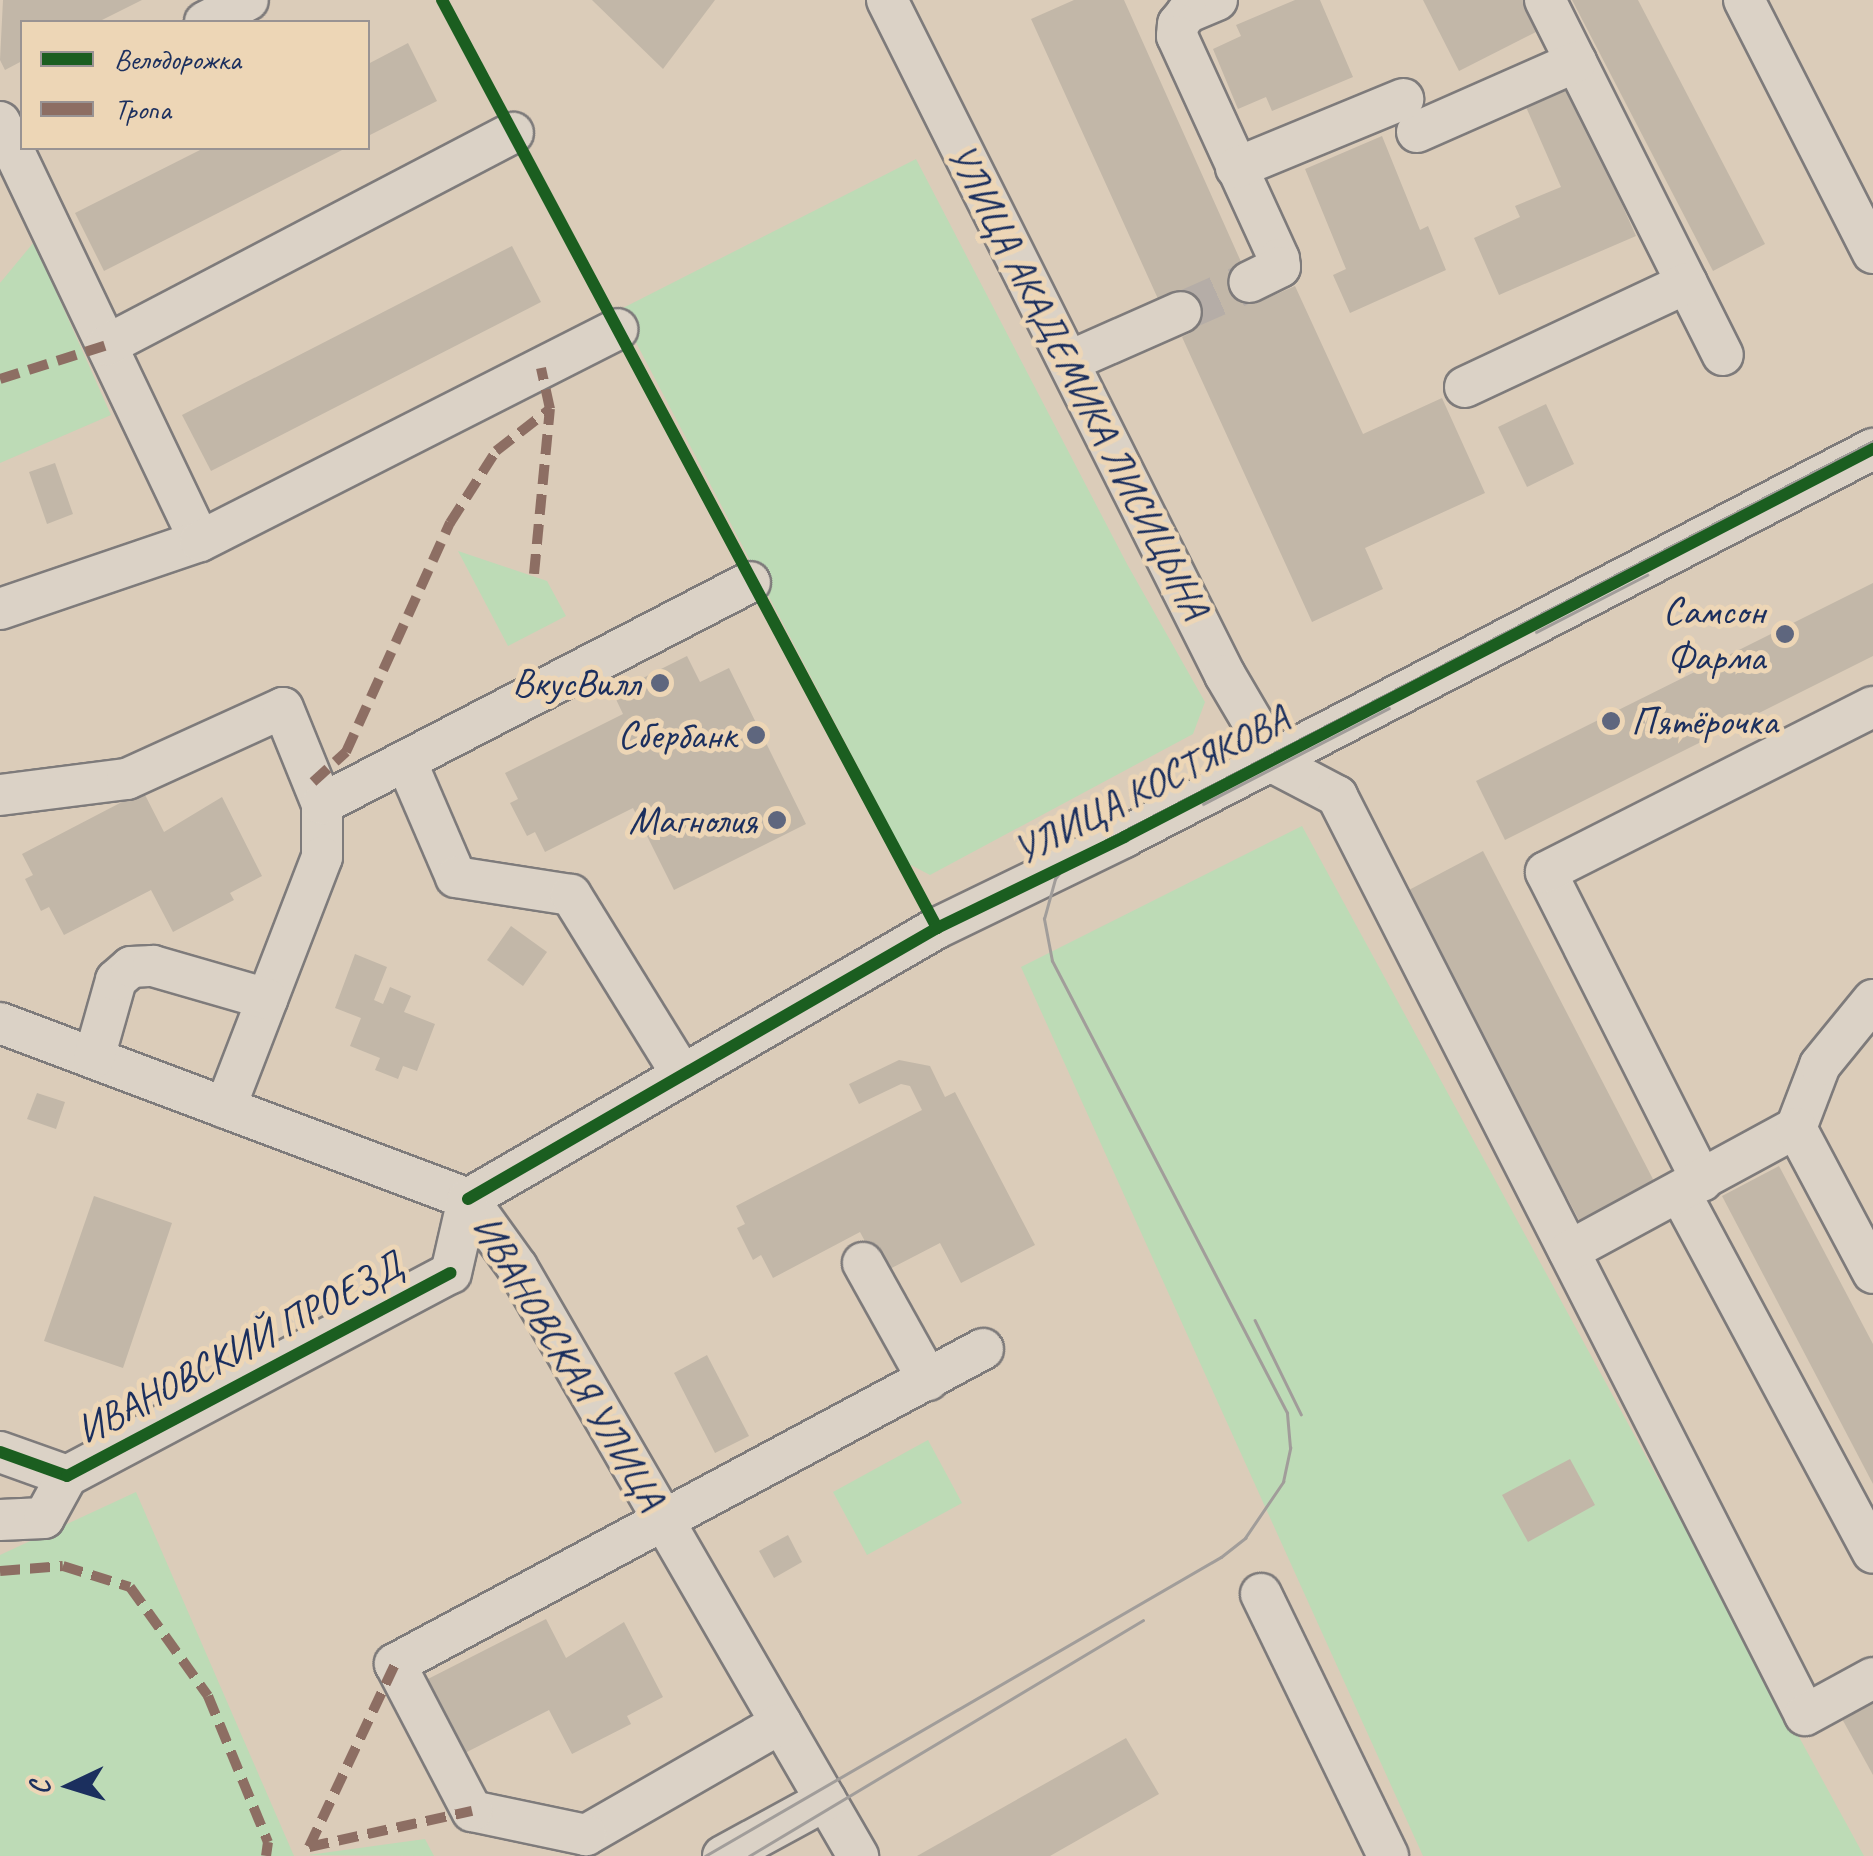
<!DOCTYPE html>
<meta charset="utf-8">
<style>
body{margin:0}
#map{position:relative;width:1873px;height:1856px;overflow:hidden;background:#dbccb9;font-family:Caveat,sans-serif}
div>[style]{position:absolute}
.green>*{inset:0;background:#bddbb6}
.building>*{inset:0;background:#c2b7a8}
.minor-tunnel>*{height:40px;margin-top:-20px;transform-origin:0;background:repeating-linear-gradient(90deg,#b5ada7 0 40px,transparent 0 60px)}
.roads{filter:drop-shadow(2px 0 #7e7b7b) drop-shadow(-2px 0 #7e7b7b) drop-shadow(0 2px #7e7b7b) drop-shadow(0 -2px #7e7b7b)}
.minor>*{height:40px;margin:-20px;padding:0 20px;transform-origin:20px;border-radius:20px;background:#dbd2c6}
.tram>*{height:2.5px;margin:-1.25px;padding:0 1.25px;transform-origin:1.25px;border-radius:1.25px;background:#a19d9a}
.quiet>*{height:10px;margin-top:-5px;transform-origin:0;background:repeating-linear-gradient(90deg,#8d6e63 0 20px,transparent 0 30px)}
.cycleway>*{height:12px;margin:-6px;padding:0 6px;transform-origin:6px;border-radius:6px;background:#1b5e20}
.dots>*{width:28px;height:28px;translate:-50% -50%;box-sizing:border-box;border:5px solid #edd6b6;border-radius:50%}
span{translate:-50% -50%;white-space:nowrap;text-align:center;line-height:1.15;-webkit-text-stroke:10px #edd6b6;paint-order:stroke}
.street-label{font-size:40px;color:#1b2f5e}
.poi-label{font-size:40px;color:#1b2f5e}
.right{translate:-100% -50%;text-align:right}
.left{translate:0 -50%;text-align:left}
.legend{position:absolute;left:20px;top:20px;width:350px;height:130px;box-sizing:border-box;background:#edd6b6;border:2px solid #999393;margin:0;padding:12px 18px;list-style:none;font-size:30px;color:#1b2f5e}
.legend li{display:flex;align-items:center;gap:20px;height:50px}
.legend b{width:50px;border:2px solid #999393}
.north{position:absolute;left:20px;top:1736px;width:100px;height:100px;-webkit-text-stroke:8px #edd6b6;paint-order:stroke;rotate:266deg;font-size:28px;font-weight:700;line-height:40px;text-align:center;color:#1b2f5e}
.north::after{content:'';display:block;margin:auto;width:35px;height:45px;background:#1b2f5e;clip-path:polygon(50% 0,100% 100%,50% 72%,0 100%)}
</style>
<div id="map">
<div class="green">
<div style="clip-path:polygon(916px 159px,1127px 564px,1205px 702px,1193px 734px,930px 875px,909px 864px,619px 310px)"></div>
<div style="clip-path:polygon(34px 242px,111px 415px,0 463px,0 283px)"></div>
<div style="clip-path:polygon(458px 551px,547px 581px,566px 616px,508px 646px)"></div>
<div style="clip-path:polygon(1302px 826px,1864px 1856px,1423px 1856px,1021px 967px)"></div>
<div style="clip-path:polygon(928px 1440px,962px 1503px,867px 1555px,833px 1492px)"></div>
<div style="clip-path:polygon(136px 1492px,294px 1856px,0 1856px,0 1555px)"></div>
<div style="clip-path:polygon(425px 1839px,434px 1856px,308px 1855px)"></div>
</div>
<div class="building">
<div style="clip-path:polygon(3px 0,142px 0,98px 22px,22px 22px,22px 61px,5px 70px,0 60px)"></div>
<div style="clip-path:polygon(592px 0,715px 0,663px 69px)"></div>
<div style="clip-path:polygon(1074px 0,1124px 0,1259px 302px,1295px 286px,1363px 434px,1442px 398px,1485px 493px,1365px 548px,1383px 589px,1312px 622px,1182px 337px,1190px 333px,1173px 295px,1159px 301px,1031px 19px)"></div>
<div style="clip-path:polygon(1295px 0,1320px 0,1353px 77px,1272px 111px,1266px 97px,1238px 109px,1213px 49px,1241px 36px,1236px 25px)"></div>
<div style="clip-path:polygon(1423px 0,1524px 0,1540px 30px,1459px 71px)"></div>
<div style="clip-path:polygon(1572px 0,1638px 0,1765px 244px,1713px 271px)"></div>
<div style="clip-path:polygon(408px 43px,437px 101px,368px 136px,368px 64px)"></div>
<div style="clip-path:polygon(1570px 88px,1636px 236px,1499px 295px,1474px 238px,1520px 217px,1515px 206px,1561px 187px,1526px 107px)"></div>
<div style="clip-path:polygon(1382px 136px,1420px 230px,1428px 226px,1446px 270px,1350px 313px,1333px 275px,1346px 269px,1305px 169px)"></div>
<div style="clip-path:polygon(204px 148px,346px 148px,104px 271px,75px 213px)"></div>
<div style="clip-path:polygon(512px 246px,541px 302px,211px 471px,182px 415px)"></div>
<div style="clip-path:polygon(1546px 404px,1574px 464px,1527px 487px,1498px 427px)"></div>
<div style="clip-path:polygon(55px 463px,73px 514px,47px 524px,29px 472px)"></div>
<div style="clip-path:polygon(1873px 583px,1873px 656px,1505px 840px,1476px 781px)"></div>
<div style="clip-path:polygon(687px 656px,700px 682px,729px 668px,806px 824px,674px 890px,633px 808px,545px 852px,535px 832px,527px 836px,510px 803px,518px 799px,505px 773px,623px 714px,613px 693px)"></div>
<div style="clip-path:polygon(143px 791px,164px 832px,222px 797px,262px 876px,230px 893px,234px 900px,173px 932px,151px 890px,64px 935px,49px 907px,41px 911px,25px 879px,33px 875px,22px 854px)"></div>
<div style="clip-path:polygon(1483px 851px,1656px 1185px,1581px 1224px,1407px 891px)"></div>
<div style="clip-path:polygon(511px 926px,547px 952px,523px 986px,487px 960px)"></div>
<div style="clip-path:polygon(355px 954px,387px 967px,374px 1000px,383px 1004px,390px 987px,411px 996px,404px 1012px,435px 1024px,417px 1071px,403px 1066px,398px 1079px,375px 1070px,380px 1058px,350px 1046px,361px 1018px,335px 1008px)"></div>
<div style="clip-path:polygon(899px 1060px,930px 1066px,945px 1097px,955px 1092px,1035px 1245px,961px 1283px,940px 1243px,882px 1273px,860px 1232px,773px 1278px,761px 1255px,753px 1260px,737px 1228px,745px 1224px,736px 1206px,922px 1110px,910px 1086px,901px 1084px,859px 1104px,849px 1084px)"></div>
<div style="clip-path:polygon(37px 1093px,65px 1102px,56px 1129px,27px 1119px)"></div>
<div style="clip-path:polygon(1779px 1166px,1873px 1344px,1873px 1484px,1722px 1196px)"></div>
<div style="clip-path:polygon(94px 1196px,172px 1223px,123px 1368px,44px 1341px)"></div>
<div style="clip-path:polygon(707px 1355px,749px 1436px,715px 1453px,674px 1373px)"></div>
<div style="clip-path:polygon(1570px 1459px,1595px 1505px,1528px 1542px,1502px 1495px)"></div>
<div style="clip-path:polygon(788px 1535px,802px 1562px,774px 1578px,759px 1551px)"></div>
<div style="clip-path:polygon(546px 1619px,566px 1658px,624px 1622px,663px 1697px,627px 1716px,631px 1724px,572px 1754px,549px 1710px,463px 1754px,424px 1681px)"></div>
<div style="clip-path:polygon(1873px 1700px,1873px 1775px,1841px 1717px)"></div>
<div style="clip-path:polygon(1126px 1738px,1159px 1794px,1050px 1856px,917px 1856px)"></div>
</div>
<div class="minor-tunnel">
<div style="left:1181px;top:312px;width:74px;rotate:-23.8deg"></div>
</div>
<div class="roads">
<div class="minor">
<div style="left:887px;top:0;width:755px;rotate:63.4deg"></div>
<div style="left:1225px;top:675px;width:104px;rotate:59.5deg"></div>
<div style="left:1278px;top:765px;width:67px;rotate:27.7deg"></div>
<div style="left:1337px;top:796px;width:1031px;rotate:63.01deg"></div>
<div style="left:1805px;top:1715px;width:77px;rotate:-28.6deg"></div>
<div style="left:1217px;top:0;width:33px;rotate:157deg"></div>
<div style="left:1187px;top:13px;width:14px;rotate:129deg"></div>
<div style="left:1178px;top:24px;width:12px;rotate:95deg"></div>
<div style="left:1177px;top:36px;width:245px;rotate:65.4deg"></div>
<div style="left:1279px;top:259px;width:8px;rotate:83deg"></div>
<div style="left:1280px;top:267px;width:34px;rotate:154deg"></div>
<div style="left:1545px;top:0;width:397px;rotate:63.4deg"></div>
<div style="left:1744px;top:0;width:284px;rotate:63deg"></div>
<div style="left:205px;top:22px;width:48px;rotate:-27.1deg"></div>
<div style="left:0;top:122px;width:464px;rotate:64.5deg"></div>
<div style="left:1417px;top:132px;width:174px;rotate:-23.8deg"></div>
<div style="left:1236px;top:168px;width:181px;rotate:-22.4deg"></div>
<div style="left:107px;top:345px;width:458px;rotate:-27.6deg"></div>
<div style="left:1070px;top:361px;width:121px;rotate:-23.8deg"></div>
<div style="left:1465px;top:387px;width:245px;rotate:-25.1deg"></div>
<div style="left:0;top:609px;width:211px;rotate:-18.8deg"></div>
<div style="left:200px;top:541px;width:468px;rotate:-26.9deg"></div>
<div style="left:406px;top:761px;width:126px;rotate:66.7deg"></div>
<div style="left:456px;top:877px;width:116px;rotate:8.9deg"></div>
<div style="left:571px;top:895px;width:209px;rotate:58.3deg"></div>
<div style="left:0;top:795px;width:128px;rotate:-7.2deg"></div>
<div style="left:127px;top:779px;width:171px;rotate:-24.5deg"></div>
<div style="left:283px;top:708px;width:104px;rotate:67.9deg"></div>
<div style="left:322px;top:804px;width:53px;rotate:90deg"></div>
<div style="left:322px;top:857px;width:269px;rotate:111.1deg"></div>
<div style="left:322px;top:804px;width:482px;rotate:-27.4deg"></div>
<div style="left:0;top:1023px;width:500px;rotate:20.6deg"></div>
<div style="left:468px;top:1199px;width:84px;rotate:54.2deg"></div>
<div style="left:517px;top:1267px;width:681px;rotate:59.93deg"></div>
<div style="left:94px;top:1058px;width:81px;rotate:-74.2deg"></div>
<div style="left:116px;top:980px;width:20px;rotate:-41deg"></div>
<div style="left:131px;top:967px;width:22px;rotate:-3deg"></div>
<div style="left:153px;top:966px;width:119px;rotate:16.1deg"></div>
<div style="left:1796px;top:1128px;width:67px;rotate:-69.1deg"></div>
<div style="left:1820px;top:1065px;width:84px;rotate:-50.8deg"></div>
<div style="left:1702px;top:1181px;width:346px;rotate:-116.8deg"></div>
<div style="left:1546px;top:872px;width:366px;rotate:-26.8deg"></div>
<div style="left:1680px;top:1193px;width:408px;rotate:61.8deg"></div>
<div style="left:468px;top:1199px;width:542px;rotate:-30.02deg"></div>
<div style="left:937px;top:928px;width:208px;rotate:-25.9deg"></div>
<div style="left:1124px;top:837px;width:844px;rotate:-27.39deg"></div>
<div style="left:1569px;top:1251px;width:258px;rotate:-28.5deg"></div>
<div style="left:1796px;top:1128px;width:164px;rotate:62deg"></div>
<div style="left:863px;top:1263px;width:134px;rotate:60.9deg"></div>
<div style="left:0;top:1452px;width:71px;rotate:19.7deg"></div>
<div style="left:67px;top:1476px;width:434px;rotate:-27.9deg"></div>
<div style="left:451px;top:1273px;width:76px;rotate:-77.1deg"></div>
<div style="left:0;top:1520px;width:44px;rotate:-2.6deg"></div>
<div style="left:44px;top:1518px;width:48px;rotate:-61.3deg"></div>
<div style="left:1261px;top:1594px;width:291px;rotate:64.1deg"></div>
<div style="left:781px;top:1723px;width:225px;rotate:150.1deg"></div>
<div style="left:586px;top:1835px;width:116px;rotate:-168.1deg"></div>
<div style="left:472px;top:1811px;width:166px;rotate:-117.6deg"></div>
<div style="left:395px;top:1664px;width:667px;rotate:-28.18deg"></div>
<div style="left:723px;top:1856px;width:117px;rotate:-28.5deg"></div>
</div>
</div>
<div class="tram">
<div style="left:1536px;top:632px;width:125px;rotate:-27.2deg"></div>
<div style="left:1203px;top:804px;width:209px;rotate:-27.3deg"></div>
<div style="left:1255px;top:1320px;width:105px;rotate:63.9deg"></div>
<div style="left:705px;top:1856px;width:596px;rotate:-30.09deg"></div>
<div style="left:1221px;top:1557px;width:31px;rotate:-38deg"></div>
<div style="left:1245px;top:1538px;width:68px;rotate:-55.8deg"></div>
<div style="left:1283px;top:1482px;width:35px;rotate:-78deg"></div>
<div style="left:1290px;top:1448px;width:35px;rotate:-95deg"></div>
<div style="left:1287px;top:1413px;width:509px;rotate:-117.47deg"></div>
<div style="left:1052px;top:961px;width:43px;rotate:-100.8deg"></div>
<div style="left:1044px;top:919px;width:41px;rotate:-74.6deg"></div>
<div style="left:1055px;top:879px;width:25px;rotate:-53deg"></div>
<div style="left:1070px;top:859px;width:905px;rotate:-27.5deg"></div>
<div style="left:749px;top:1856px;width:459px;rotate:-30.9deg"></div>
</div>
<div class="quiet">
<div style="left:0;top:379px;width:112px;rotate:-17.6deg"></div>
<div style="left:534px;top:574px;width:166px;rotate:-84.5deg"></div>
<div style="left:550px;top:409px;width:42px;rotate:-102.4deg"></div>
<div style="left:313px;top:782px;width:45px;rotate:-42.3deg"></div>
<div style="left:346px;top:752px;width:252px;rotate:-65.6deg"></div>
<div style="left:450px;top:523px;width:85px;rotate:-57.4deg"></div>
<div style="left:496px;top:451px;width:68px;rotate:-37.9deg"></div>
<div style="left:0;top:1571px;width:63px;rotate:-4.5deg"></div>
<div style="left:63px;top:1566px;width:70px;rotate:17.4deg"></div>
<div style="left:130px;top:1587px;width:134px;rotate:54.4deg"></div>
<div style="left:208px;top:1696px;width:158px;rotate:67.7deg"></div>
<div style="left:268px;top:1842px;width:14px;rotate:98deg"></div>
<div style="left:309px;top:1847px;width:202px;rotate:-64.8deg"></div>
<div style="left:309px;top:1847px;width:167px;rotate:-12.5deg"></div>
</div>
<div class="cycleway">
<div style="left:442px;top:0;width:1052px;rotate:61.92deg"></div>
<div style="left:468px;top:1199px;width:542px;rotate:-30.02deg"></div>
<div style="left:937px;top:928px;width:208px;rotate:-25.9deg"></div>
<div style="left:1124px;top:837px;width:844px;rotate:-27.39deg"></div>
<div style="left:0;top:1452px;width:71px;rotate:19.7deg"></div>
<div style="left:67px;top:1476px;width:434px;rotate:-27.9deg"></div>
</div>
<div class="dots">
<div style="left:1785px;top:634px;background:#5e667e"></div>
<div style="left:660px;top:683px;background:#5e667e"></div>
<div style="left:1611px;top:721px;background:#5e667e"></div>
<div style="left:756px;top:735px;background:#5e667e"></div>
<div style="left:777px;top:820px;background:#5e667e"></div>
</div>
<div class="street-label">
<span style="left:1078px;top:381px;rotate:63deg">УЛИЦА АКАДЕМИКА ЛИСИЦЫНА</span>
<span style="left:1151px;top:785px;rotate:-27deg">УЛИЦА КОСТЯКОВА</span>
<span style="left:239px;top:1348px;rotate:-28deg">ИВАНОВСКИЙ ПРОЕЗД</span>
<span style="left:569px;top:1362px;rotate:59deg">ИВАНОВСКАЯ УЛИЦА</span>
</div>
<div class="poi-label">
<span class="right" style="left:1765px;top:634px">Самсон<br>Фарма</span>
<span class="right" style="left:640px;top:683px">ВкусВилл</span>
<span class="left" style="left:1631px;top:721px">Пятёрочка</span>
<span class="right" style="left:736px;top:735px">Сбербанк</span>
<span class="right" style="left:757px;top:820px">Магнолия</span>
</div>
<ul class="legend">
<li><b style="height:12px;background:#1b5e20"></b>Велодорожка</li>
<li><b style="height:12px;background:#8d6e63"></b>Тропа</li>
</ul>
<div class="north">С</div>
</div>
